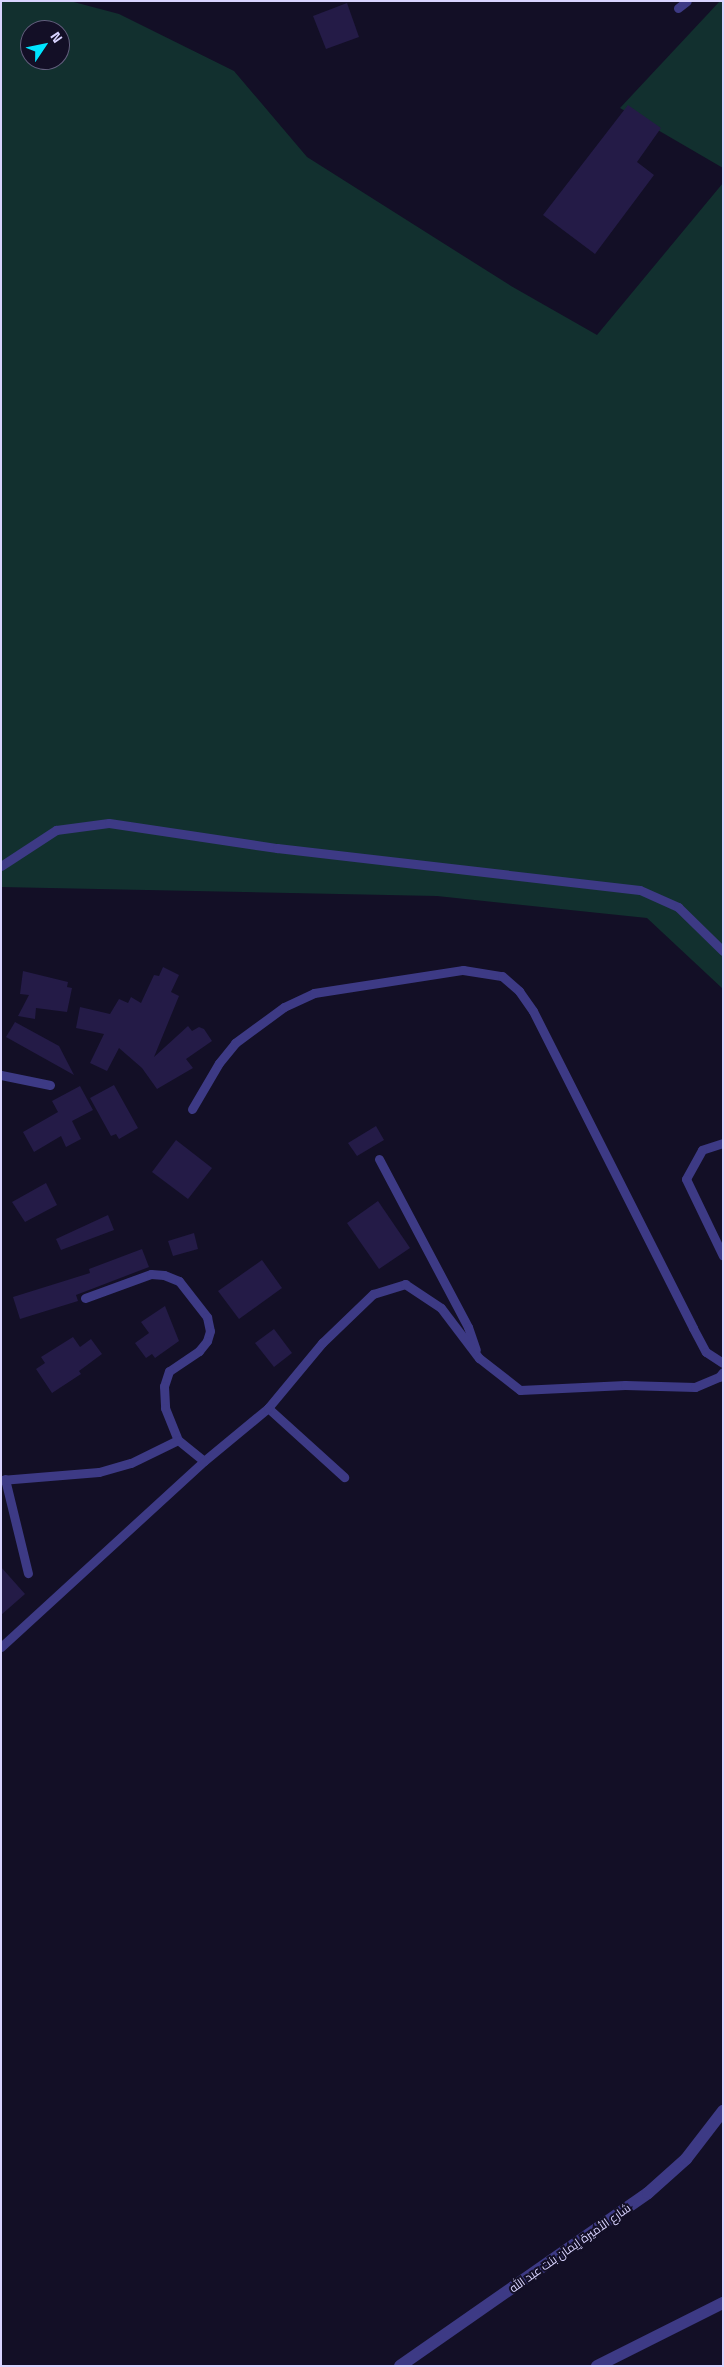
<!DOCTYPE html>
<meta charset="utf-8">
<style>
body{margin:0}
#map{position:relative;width:724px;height:2367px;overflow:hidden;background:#130f26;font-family:"Titillium Web",Cairo,sans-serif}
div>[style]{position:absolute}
.green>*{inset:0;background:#12302f}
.building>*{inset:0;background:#241b47}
.service>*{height:9px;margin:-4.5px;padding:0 4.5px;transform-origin:4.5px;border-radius:4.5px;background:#3d3a85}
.minor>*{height:12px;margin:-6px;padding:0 6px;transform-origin:6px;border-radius:6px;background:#3d3a85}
span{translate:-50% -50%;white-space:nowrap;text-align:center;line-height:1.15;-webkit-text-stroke:4px #130f26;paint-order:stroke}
.street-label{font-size:12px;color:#d9d4ff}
.frame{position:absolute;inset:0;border:2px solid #d9d4ff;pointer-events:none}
.north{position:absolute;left:20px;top:20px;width:50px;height:50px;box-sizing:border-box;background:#130f26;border:1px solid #625e7d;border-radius:50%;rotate:56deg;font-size:14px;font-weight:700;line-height:20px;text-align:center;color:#d9d4ff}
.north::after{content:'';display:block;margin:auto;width:18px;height:22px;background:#00e5ff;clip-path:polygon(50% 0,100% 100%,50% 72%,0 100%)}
</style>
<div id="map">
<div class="green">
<div style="clip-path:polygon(evenodd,1px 1px,70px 1px,119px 14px,234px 71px,307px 157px,511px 286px,597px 335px,723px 183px,723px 989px,647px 918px,437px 896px,1px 887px,1px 1px,30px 30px,60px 30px,60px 60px,30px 60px,30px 30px)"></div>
<div style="clip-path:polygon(720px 1px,723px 1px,723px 168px,620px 108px)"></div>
</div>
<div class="building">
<div style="clip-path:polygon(347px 3px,359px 37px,326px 49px,313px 16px)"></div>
<div style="clip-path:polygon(628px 105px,661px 128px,637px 162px,654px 175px,595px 254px,543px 215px)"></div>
<div style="clip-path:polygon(163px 967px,179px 975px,171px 992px,179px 996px,154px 1057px,188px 1026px,192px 1031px,199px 1027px,204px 1029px,212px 1041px,186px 1059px,193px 1068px,157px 1089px,142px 1068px,119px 1048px,107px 1071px,90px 1063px,104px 1034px,76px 1028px,80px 1007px,110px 1014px,119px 999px,128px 1003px,131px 997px,141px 1003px,154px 975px,159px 976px)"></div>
<div style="clip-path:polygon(23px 971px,68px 982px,67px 987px,72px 988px,67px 1012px,36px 1008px,35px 1019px,18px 1016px,29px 995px,20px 994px)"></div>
<div style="clip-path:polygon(15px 1022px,59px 1046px,74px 1075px,6px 1037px)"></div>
<div style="clip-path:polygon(114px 1085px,138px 1128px,119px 1139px,116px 1134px,111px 1136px,90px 1098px)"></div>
<div style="clip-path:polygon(80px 1086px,93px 1110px,72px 1121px,81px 1139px,66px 1147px,61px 1136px,34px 1152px,23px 1132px,58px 1112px,52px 1101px)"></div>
<div style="clip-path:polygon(376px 1126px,384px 1140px,357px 1156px,348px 1143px)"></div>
<div style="clip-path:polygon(176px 1140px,212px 1168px,188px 1199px,152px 1172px)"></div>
<div style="clip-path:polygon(46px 1183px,57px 1205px,25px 1222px,12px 1202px)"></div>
<div style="clip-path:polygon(378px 1201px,410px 1248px,379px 1269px,347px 1223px)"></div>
<div style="clip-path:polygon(108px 1215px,114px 1230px,61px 1250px,56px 1239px)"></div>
<div style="clip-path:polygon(194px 1233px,198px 1249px,173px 1256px,168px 1241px)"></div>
<div style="clip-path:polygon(142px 1249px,149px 1267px,76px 1295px,78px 1301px,20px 1319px,13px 1297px,90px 1273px,89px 1269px)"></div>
<div style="clip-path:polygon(262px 1260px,282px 1288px,239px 1319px,218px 1291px)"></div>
<div style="clip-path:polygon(165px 1306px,179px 1341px,155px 1358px,152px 1354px,146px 1358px,135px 1343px,149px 1333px,141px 1322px)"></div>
<div style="clip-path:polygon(274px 1329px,292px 1353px,274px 1367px,255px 1343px)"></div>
<div style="clip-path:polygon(73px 1337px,80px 1347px,91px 1339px,102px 1354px,79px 1371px,81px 1374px,52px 1393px,36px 1369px,45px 1363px,41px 1357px)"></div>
<div style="clip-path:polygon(1px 1567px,25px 1594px,1px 1615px)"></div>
</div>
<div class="service">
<div style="left:678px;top:8px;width:11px;rotate:-38deg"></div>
<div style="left:1px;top:866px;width:66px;rotate:-33.2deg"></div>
<div style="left:56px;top:830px;width:53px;rotate:-7.5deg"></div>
<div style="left:109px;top:823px;width:170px;rotate:8.5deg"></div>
<div style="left:277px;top:848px;width:365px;rotate:6.6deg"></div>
<div style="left:640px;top:890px;width:42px;rotate:24.1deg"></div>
<div style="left:678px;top:907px;width:63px;rotate:44.4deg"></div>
<div style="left:1px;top:1075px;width:50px;rotate:11.5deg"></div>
<div style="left:192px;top:1109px;width:53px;rotate:-59.6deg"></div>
<div style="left:219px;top:1063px;width:26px;rotate:-51deg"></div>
<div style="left:235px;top:1043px;width:61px;rotate:-36.3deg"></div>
<div style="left:284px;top:1007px;width:33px;rotate:-25deg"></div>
<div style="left:314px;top:993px;width:151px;rotate:-8.8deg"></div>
<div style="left:463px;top:970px;width:39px;rotate:9deg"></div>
<div style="left:502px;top:976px;width:23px;rotate:41deg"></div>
<div style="left:519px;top:991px;width:24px;rotate:55deg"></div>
<div style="left:533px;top:1011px;width:355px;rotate:63.2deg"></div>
<div style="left:693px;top:1328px;width:27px;rotate:62deg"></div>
<div style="left:706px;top:1352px;width:20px;rotate:33deg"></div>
<div style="left:723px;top:1143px;width:22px;rotate:162deg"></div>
<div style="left:702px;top:1150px;width:33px;rotate:119deg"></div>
<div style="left:686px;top:1179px;width:85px;rotate:64.3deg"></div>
<div style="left:379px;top:1159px;width:190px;rotate:62.1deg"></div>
<div style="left:468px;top:1327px;width:24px;rotate:71deg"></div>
<div style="left:85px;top:1298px;width:70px;rotate:-20deg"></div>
<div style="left:151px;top:1274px;width:13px;rotate:4deg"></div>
<div style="left:164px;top:1275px;width:16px;rotate:22deg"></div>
<div style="left:179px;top:1281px;width:46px;rotate:52.1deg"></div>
<div style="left:207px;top:1317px;width:14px;rotate:78deg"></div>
<div style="left:210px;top:1331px;width:10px;rotate:107deg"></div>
<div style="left:207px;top:1341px;width:13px;rotate:129deg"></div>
<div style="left:199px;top:1351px;width:36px;rotate:146deg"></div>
<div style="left:169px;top:1371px;width:16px;rotate:108deg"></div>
<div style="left:164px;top:1386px;width:22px;rotate:87deg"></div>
<div style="left:165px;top:1408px;width:35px;rotate:68deg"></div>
<div style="left:178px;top:1440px;width:33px;rotate:39deg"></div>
<div style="left:268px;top:1408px;width:103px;rotate:42.2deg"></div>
<div style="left:5px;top:1479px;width:97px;rotate:76.3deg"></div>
<div style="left:1px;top:1480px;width:98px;rotate:-4.7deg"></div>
<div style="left:99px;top:1472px;width:33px;rotate:-16deg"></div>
<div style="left:131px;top:1463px;width:52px;rotate:-26.1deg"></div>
<div style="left:1px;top:1647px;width:275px;rotate:-42.5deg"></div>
<div style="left:204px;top:1461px;width:83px;rotate:-39.6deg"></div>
<div style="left:268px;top:1408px;width:85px;rotate:-50.3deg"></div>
<div style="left:322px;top:1343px;width:71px;rotate:-43.9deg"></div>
<div style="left:373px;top:1294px;width:34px;rotate:-17deg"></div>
<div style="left:405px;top:1284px;width:43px;rotate:33.7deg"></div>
<div style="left:441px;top:1308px;width:63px;rotate:52.8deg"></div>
<div style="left:479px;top:1358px;width:52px;rotate:38deg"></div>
<div style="left:520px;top:1390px;width:105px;rotate:-2.7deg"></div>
<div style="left:625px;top:1385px;width:70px;rotate:1.6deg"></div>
<div style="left:695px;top:1387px;width:26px;rotate:-23deg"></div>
<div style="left:719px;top:1377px;width:6px;rotate:-51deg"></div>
</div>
<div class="minor">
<div style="left:400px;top:2366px;width:302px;rotate:-34.9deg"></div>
<div style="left:648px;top:2193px;width:51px;rotate:-41.8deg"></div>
<div style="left:686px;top:2159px;width:61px;rotate:-52.4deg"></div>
<div style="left:597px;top:2366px;width:141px;rotate:-26.6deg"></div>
</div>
<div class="street-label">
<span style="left:570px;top:2248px;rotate:-35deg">شارع الأميرة إيمان بنت عبد الله</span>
</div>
<div class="frame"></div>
<div class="north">N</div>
</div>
